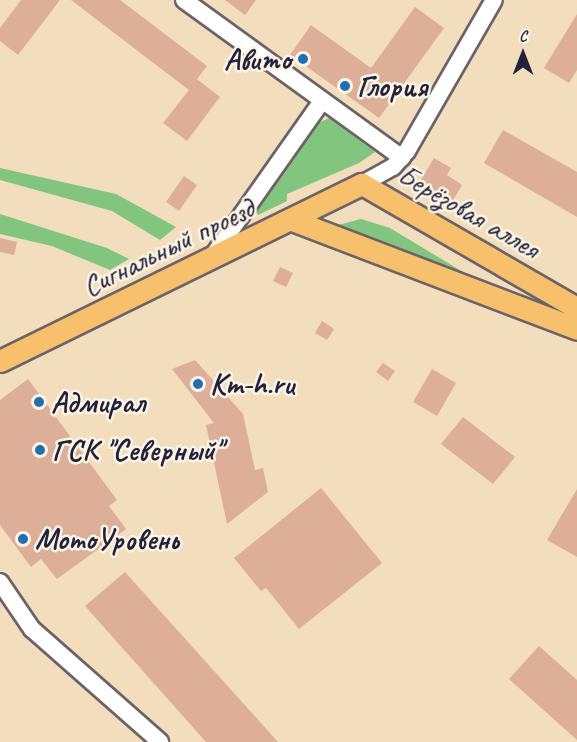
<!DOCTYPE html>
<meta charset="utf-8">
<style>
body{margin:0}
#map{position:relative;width:577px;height:742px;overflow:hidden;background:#f2ddbd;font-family:Caveat,sans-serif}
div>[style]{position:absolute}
.green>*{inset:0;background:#81c57f}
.building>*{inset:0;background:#ddaf99}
.roads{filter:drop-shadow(2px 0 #6b6368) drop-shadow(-2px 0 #6b6368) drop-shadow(0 2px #6b6368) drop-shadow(0 -2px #6b6368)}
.minor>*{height:16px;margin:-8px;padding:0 8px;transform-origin:8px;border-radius:8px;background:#fff}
.major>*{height:21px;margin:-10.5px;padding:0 10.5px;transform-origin:10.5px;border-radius:10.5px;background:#f7c06c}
.dots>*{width:16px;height:16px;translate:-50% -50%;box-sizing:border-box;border:3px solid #fcf5e5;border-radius:50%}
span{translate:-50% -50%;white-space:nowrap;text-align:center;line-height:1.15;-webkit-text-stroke:5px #fcf5e5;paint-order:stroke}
.poi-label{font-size:30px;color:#22223b;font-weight:700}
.right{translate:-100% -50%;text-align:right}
.left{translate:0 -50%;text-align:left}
.street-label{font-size:30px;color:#22223b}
.north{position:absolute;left:493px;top:24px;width:60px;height:60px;-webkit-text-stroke:4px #fcf5e5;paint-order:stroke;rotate:0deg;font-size:16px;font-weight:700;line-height:24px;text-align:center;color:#22223b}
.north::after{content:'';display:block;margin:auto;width:21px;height:27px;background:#22223b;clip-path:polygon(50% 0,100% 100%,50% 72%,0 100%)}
</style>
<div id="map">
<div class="green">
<div style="clip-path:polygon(329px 118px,375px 152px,359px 163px,287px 194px,287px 201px,258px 215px,255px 210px,314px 125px)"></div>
<div style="clip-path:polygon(0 168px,116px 194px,176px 227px,160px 240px,112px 211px,0 180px)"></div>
<div style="clip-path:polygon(0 214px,107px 248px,129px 259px,110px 270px,52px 246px,0 234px)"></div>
<div style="clip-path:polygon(361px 219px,390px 228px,468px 275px,466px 279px,334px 226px)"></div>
</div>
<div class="building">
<div style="clip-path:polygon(21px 0,60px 0,18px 55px,0 41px,0 28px)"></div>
<div style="clip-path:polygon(71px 0,120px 0,207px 66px,197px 79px,220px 97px,187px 141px,163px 123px,189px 90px)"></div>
<div style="clip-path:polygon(225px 0,256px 0,245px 15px)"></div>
<div style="clip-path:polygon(415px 7px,444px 28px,379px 118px,290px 55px,311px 25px,371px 68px)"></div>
<div style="clip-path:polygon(577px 14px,577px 70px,569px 83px,544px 68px)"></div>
<div style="clip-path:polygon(503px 130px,577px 172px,577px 217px,484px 163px)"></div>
<div style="clip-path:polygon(434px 158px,451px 168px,447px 175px,462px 185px,449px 207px,419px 183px)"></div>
<div style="clip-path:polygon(184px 176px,197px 185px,179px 211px,166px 202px)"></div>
<div style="clip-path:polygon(0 238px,17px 242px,14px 255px,0 252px)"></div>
<div style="clip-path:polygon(280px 267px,293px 273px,286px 287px,273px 281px)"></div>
<div style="clip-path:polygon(322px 321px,334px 329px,327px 340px,315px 333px)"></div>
<div style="clip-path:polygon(195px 360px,243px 414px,255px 470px,263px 468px,268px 492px,227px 524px,206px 425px,214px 423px,172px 369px)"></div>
<div style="clip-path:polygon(383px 363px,395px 371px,388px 381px,376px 372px)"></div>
<div style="clip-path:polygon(432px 369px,456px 383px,437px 416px,413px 402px)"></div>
<div style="clip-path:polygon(28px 379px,117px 500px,109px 506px,126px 529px,57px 579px,41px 559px,31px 567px,0 525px,0 400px)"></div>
<div style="clip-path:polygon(463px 417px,515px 457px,493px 484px,441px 444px)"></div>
<div style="clip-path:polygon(321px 488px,382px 563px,299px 629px,266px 588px,261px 591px,234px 558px)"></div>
<div style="clip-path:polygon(577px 489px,577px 557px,547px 540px)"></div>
<div style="clip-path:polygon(125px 572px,278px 742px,206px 742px,85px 606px)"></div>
<div style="clip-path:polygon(539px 646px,577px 680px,577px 740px,509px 679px)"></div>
</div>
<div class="roads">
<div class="minor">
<div style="left:184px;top:0;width:269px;rotate:35.9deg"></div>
<div style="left:362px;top:184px;width:35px;rotate:-29deg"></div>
<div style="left:393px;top:167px;width:21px;rotate:-49deg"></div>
<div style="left:407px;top:151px;width:174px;rotate:-60.1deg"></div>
<div style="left:212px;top:257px;width:191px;rotate:-54.8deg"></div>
<div style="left:0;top:582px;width:57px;rotate:55.8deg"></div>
<div style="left:32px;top:629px;width:171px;rotate:41.4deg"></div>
</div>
<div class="major">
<div style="left:292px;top:220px;width:305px;rotate:20.9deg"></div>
<div style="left:0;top:361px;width:403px;rotate:-26.1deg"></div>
<div style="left:362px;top:184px;width:248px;rotate:30deg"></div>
</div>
</div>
<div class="dots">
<div style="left:303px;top:59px;background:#1f6fb2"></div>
<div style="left:345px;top:86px;background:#1f6fb2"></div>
<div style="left:198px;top:384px;background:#1f6fb2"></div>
<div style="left:39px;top:402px;background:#1f6fb2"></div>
<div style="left:40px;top:450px;background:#1f6fb2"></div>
<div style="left:23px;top:539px;background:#1f6fb2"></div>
</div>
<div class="poi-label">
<span class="right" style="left:291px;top:59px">Авито</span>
<span class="left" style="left:357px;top:86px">Глория</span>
<span class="left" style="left:210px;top:384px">Km-h.ru</span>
<span class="left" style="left:51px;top:402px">Адмирал</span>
<span class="left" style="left:52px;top:450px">ГСК "Северный"</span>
<span class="left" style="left:35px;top:539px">МотоУровень</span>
</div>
<div class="street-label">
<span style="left:469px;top:211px;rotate:30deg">Берёзовая аллея</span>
<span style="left:168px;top:247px;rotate:-26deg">Сигнальный проезд</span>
</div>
<div class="north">С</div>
</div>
